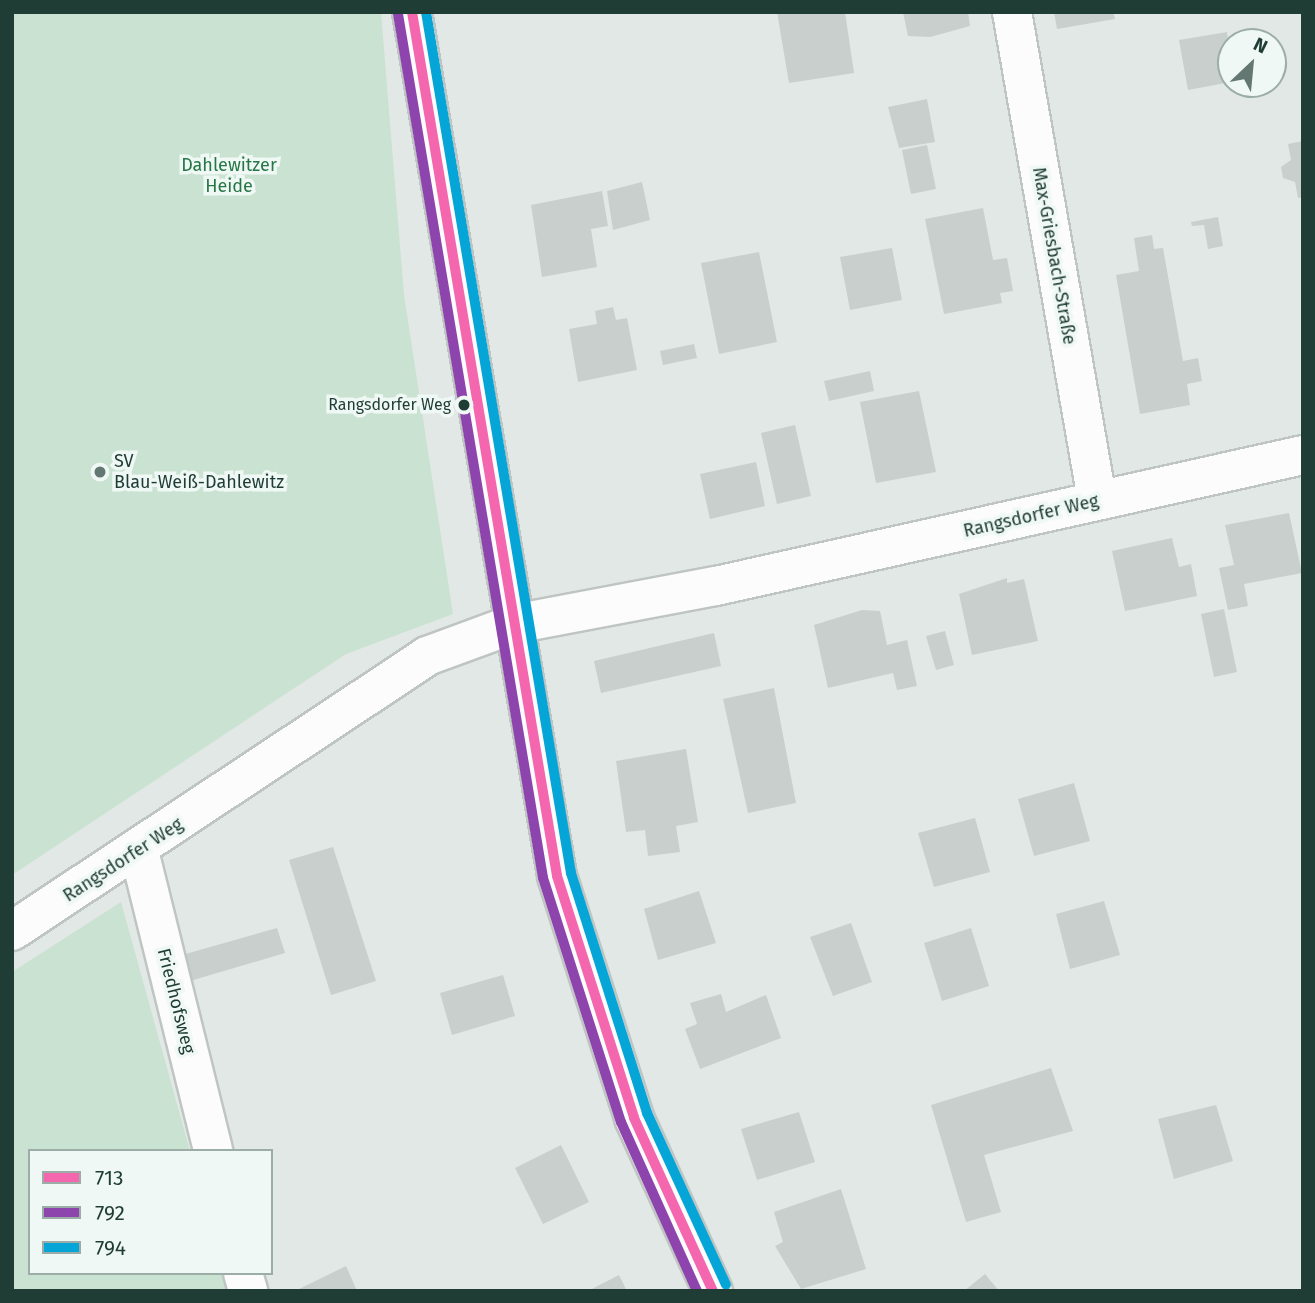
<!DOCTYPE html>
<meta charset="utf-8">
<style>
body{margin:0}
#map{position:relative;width:1315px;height:1303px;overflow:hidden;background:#e2e8e5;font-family:"Fira Sans",sans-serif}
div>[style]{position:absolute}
.green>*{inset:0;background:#cae2d1}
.building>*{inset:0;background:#c9cfcd}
.roads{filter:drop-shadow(2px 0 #bfc5c2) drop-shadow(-2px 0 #bfc5c2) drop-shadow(0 2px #bfc5c2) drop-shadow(0 -2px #bfc5c2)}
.street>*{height:38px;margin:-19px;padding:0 19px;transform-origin:19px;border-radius:19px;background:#fbfcfb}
.secondary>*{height:38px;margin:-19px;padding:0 19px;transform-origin:19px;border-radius:19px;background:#fbfcfb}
.bus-1>*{height:10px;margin:-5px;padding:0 5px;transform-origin:5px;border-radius:5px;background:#f467ae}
.bus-2>*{height:10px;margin:-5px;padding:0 5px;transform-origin:5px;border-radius:5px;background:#8e44ad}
.bus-3>*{height:10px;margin:-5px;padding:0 5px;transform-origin:5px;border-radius:5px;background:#06a5d7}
.dots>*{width:19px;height:19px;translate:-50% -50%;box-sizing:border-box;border:4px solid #eff8f4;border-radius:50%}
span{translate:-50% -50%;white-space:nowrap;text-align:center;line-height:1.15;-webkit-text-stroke:7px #eff8f4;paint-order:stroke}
.bus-label{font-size:16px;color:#1f3c35}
.right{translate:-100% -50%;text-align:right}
.park-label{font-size:18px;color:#267646}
.street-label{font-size:18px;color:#1f3c35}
.poi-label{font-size:18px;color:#1f3c35}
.left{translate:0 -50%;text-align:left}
.frame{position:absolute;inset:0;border:14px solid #1f3c35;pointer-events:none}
.legend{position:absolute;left:28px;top:1149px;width:245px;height:126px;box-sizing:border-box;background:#eff8f4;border:2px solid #9cada8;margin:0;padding:9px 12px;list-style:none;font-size:21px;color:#1f3c35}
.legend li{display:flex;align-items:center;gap:14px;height:35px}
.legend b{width:35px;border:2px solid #9cada8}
.north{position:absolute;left:1217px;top:28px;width:70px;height:70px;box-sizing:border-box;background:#eff8f4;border:2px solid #9cada8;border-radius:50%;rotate:26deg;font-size:19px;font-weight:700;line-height:28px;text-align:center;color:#1f3c35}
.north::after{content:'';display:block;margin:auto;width:24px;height:32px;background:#637873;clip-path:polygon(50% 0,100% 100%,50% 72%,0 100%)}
</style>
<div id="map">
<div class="green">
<div style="clip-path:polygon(12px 12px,381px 12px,404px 295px,453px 614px,346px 654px,12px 875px)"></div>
<div style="clip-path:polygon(121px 902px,190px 1151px,30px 1151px,30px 1273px,223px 1273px,228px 1291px,12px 1291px,12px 972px)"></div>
</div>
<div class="building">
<div style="clip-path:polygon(777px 12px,845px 12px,854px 73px,789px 83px)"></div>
<div style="clip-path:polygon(903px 12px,968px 12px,970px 26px,930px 37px,908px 36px)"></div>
<div style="clip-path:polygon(1054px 12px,1113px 12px,1115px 19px,1057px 29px)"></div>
<div style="clip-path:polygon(1227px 32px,1231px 82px,1188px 90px,1179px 40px)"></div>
<div style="clip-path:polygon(927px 99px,935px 142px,899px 148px,888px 107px)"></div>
<div style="clip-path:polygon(1303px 141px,1303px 197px,1298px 198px,1295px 182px,1283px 178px,1281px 167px,1291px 160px,1288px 144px)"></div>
<div style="clip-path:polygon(927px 145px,936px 189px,911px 194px,902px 150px)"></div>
<div style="clip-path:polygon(642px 182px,650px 220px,613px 230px,607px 191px)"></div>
<div style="clip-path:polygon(602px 191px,608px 226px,591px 229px,597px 267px,542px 277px,531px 205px)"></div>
<div style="clip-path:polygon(983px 208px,993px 260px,1007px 258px,1013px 291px,1000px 293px,1002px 303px,944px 314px,925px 219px)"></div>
<div style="clip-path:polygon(1218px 217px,1223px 246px,1208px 249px,1204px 225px,1192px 226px,1191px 222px)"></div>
<div style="clip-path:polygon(1152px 235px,1154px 249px,1163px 248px,1183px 361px,1198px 358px,1202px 381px,1187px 384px,1190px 405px,1140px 414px,1116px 275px,1139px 271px,1134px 238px)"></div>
<div style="clip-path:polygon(892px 248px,902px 300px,850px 310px,840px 257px)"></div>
<div style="clip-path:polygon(759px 252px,777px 342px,719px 354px,701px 263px)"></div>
<div style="clip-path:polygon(613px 307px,616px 320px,627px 318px,637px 370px,578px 382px,569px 329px,597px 324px,595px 311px)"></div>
<div style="clip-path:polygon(694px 344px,697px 358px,663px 365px,660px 351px)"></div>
<div style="clip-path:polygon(870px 371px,874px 391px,829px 401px,824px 381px)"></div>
<div style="clip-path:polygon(919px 391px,936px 472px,876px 483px,860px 402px)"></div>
<div style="clip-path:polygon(795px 425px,811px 496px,777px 504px,761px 433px)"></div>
<div style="clip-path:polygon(756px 462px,765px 506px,710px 519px,700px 474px)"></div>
<div style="clip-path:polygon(1289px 513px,1302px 573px,1244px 584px,1248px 606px,1228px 610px,1219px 568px,1234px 565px,1225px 525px)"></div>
<div style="clip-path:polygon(1172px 538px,1179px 567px,1191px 564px,1197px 596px,1125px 611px,1112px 551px)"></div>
<div style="clip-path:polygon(1007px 578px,1007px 583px,1024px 579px,1038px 641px,972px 655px,959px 594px)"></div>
<div style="clip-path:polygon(1224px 609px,1237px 672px,1214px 677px,1201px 614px)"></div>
<div style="clip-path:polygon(862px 610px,880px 611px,887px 645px,907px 640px,917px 686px,897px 690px,893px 673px,828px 688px,814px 625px)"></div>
<div style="clip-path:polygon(945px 631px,954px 665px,936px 670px,926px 636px)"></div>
<div style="clip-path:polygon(714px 633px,721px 666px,601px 693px,594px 661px)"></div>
<div style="clip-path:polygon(774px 688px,796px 803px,748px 813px,723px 699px)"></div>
<div style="clip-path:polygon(686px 749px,698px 822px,676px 826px,680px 852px,648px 856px,645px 830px,626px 832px,616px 761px)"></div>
<div style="clip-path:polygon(1074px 783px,1090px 841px,1034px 856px,1018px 799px)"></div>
<div style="clip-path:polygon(975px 818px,990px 872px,934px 887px,918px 833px)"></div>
<div style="clip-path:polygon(333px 847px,376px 981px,331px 995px,289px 860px)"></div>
<div style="clip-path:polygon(699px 891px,716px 943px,658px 960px,644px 909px)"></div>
<div style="clip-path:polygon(1104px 901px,1120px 955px,1070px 969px,1056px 914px)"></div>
<div style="clip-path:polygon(851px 923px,872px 982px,833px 996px,810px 937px)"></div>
<div style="clip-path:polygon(277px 928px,285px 953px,190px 981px,182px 955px)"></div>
<div style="clip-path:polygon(971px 928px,989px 986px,942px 1001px,924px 943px)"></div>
<div style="clip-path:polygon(503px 975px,515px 1016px,452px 1035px,440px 993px)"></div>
<div style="clip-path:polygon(721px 994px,726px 1012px,766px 995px,781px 1038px,700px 1069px,685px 1029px,697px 1024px,690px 1003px)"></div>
<div style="clip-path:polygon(1051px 1068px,1073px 1131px,984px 1155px,1001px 1212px,966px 1222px,931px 1105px)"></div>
<div style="clip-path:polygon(1216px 1105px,1233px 1161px,1174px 1179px,1158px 1119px)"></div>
<div style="clip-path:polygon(799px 1112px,815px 1162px,757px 1180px,741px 1129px)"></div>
<div style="clip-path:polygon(561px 1145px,589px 1202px,543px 1224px,515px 1168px)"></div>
<div style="clip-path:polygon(841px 1189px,866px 1269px,801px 1289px,775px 1246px,783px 1242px,774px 1212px)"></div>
<div style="clip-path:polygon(346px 1266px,357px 1291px,295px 1291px)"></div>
<div style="clip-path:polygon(985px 1274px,999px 1291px,964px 1291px)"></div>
<div style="clip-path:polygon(619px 1275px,627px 1291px,588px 1291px)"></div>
</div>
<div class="roads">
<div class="street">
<div style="left:1012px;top:12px;width:496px;rotate:80.1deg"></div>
<div style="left:139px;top:851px;width:309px;rotate:76.1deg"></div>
<div style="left:12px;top:931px;width:498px;rotate:-33.5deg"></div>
<div style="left:427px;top:656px;width:93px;rotate:-20.2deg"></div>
<div style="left:514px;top:624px;width:206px;rotate:-10.7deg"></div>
<div style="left:716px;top:586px;width:601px;rotate:-12.58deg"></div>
<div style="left:243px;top:1273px;width:19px;rotate:74deg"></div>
</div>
<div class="secondary">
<div style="left:412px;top:12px;width:876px;rotate:80.47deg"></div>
<div style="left:557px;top:876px;width:254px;rotate:72.3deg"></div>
<div style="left:634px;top:1118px;width:190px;rotate:65.5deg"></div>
</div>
</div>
<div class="bus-1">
<div style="left:412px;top:12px;width:876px;rotate:80.47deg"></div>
<div style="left:557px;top:876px;width:254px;rotate:72.3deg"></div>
<div style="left:634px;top:1118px;width:190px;rotate:65.5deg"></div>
</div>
<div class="bus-2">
<div style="left:398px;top:14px;width:876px;rotate:80.47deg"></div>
<div style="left:543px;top:878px;width:256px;rotate:72.3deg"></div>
<div style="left:621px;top:1122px;width:185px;rotate:65.8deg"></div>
</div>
<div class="bus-3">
<div style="left:426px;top:12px;width:873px;rotate:80.44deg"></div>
<div style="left:571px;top:873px;width:252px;rotate:72.4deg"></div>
<div style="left:647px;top:1113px;width:189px;rotate:65.3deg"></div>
</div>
<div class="dots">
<div style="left:464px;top:405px;background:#1f3c35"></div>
<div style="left:100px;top:472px;background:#637873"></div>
</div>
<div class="bus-label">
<span class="right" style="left:451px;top:405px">Rangsdorfer Weg</span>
</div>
<div class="park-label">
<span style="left:229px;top:176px">Dahlewitzer<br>Heide</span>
</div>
<div class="street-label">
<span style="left:1054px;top:256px;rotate:80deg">Max-Griesbach-Straße</span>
<span style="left:1031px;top:516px;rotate:-13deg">Rangsdorfer Weg</span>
<span style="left:123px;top:860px;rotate:-33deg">Rangsdorfer Weg</span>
<span style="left:176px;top:1001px;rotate:76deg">Friedhofsweg</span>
</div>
<div class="poi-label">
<span class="left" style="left:114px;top:472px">SV<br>Blau-Weiß-Dahlewitz</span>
</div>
<div class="frame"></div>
<ul class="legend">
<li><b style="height:9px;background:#f467ae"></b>713</li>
<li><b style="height:9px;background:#8e44ad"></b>792</li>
<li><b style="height:9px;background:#06a5d7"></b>794</li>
</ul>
<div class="north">N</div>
</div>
